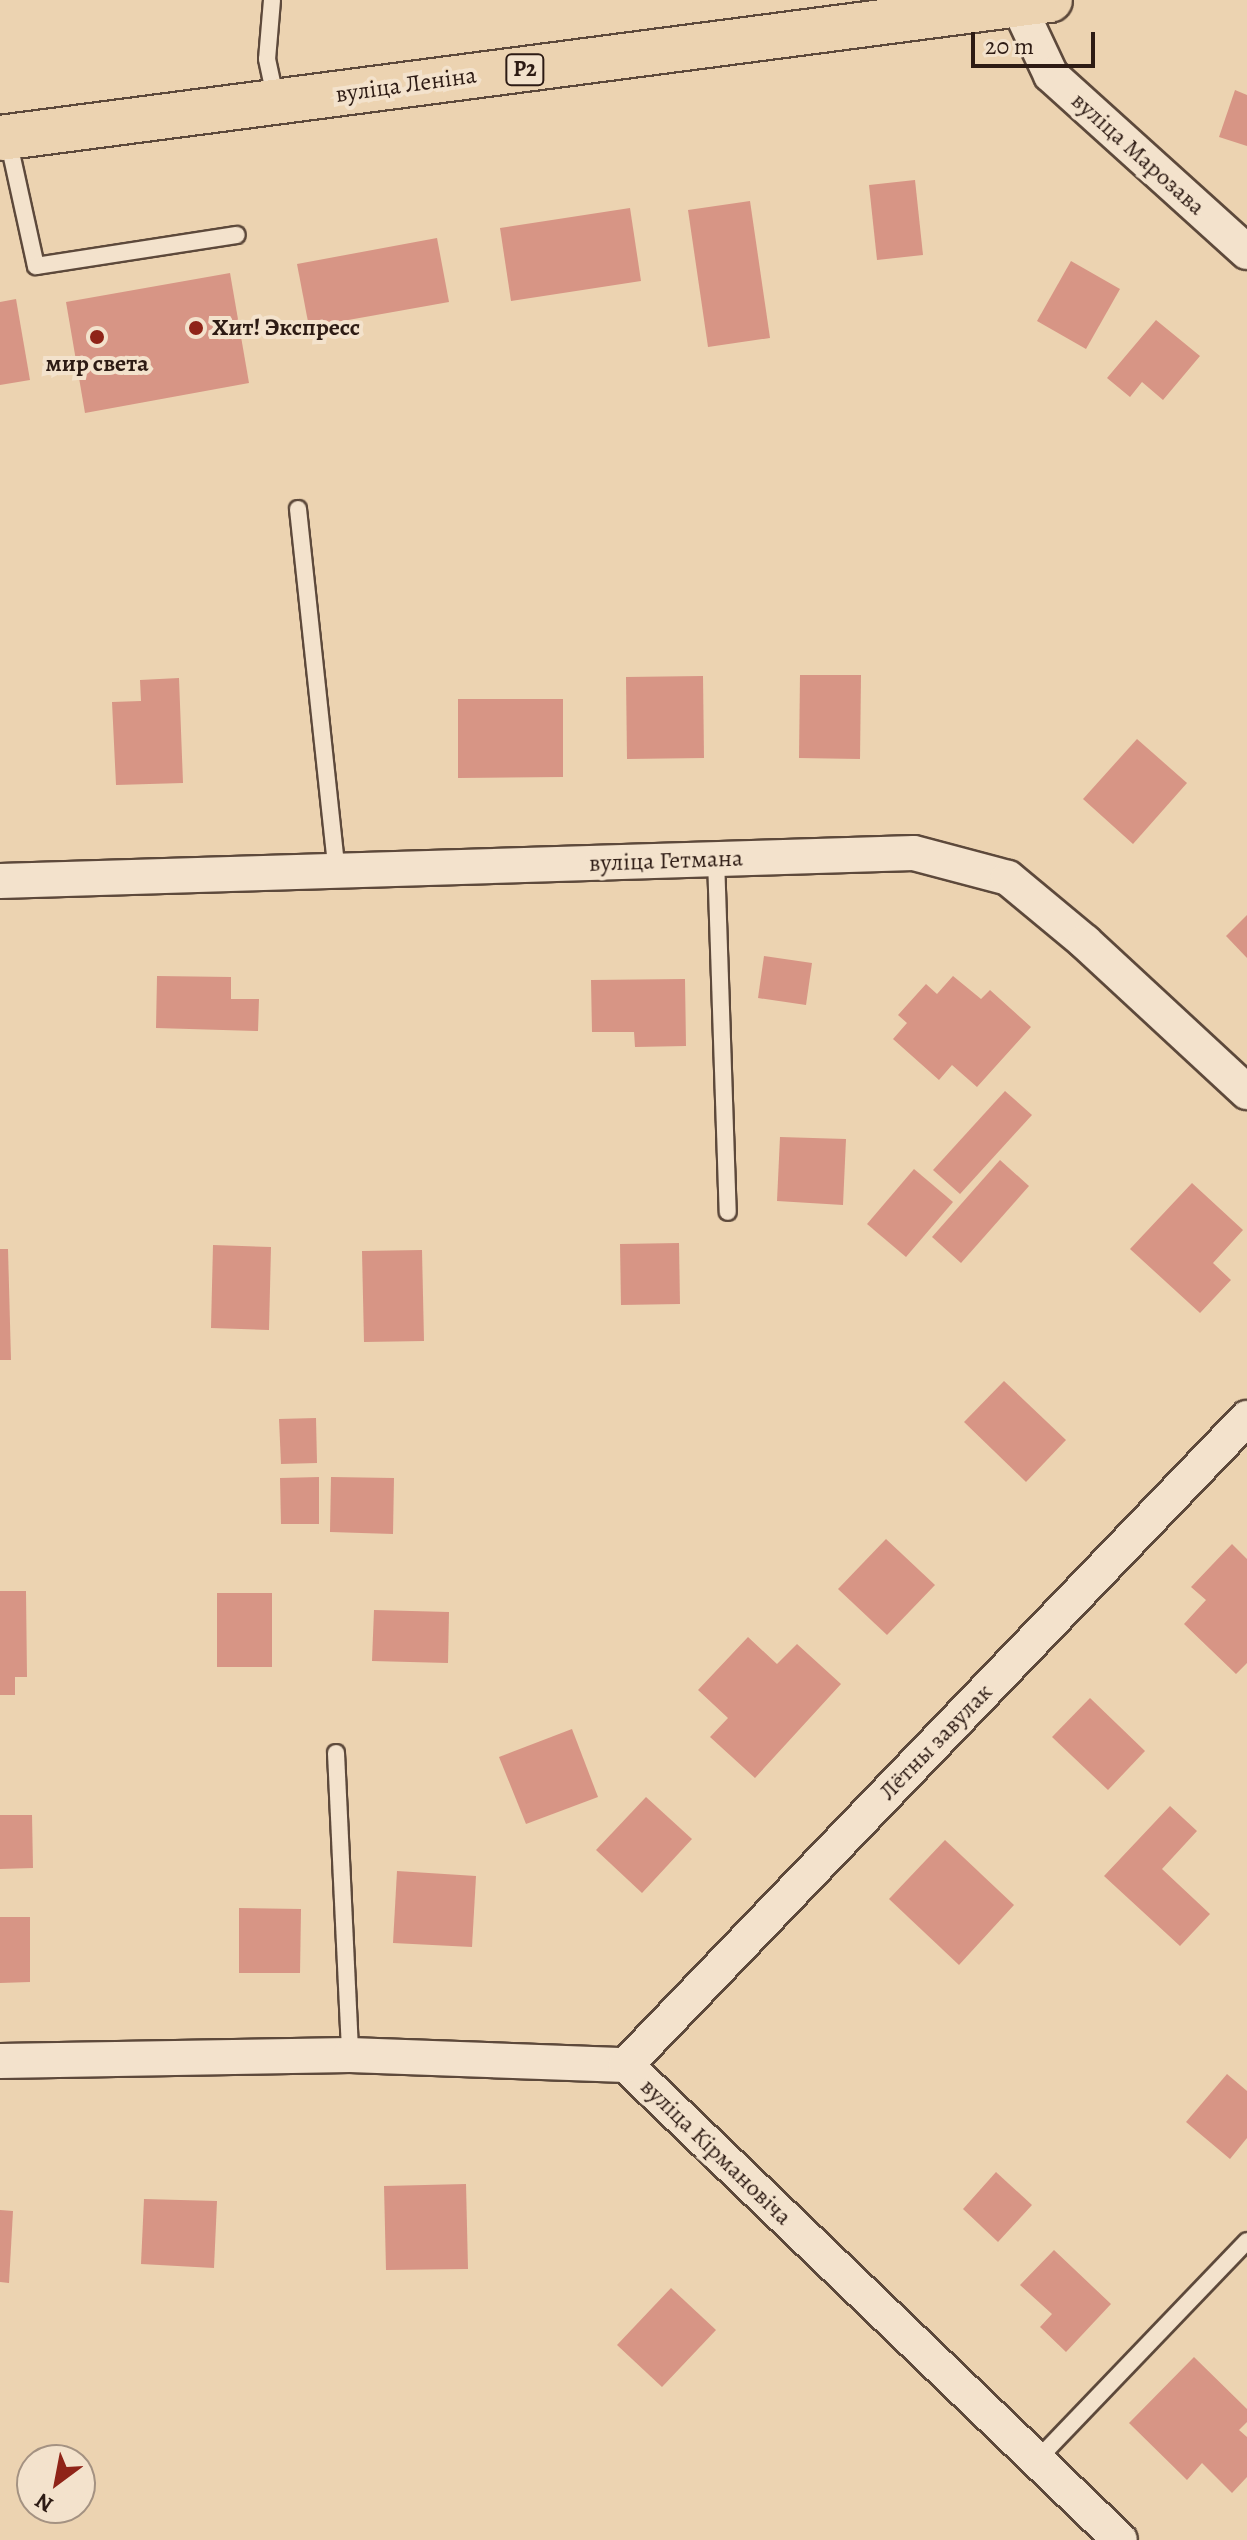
<!DOCTYPE html>
<meta charset="utf-8">
<style>
body{margin:0}
#map{position:relative;width:1247px;height:2540px;overflow:hidden;background:#ecd3b1;font-family:Alegreya,serif}
div>[style]{position:absolute}
.building>*{inset:0;background:#d79585}
.roads{filter:drop-shadow(2px 0 #5d493b) drop-shadow(-2px 0 #5d493b) drop-shadow(0 2px #5d493b) drop-shadow(0 -2px #5d493b)}
.service>*{height:16px;margin:-8px;padding:0 8px;transform-origin:8px;border-radius:8px;background:#f3e2cc}
.minor>*{height:34px;margin:-17px;padding:0 17px;transform-origin:17px;border-radius:17px;background:#f3e2cc}
.primary>*{height:44px;margin:-22px;padding:0 22px;transform-origin:22px;border-radius:22px;background:#ecd3b1}
.dots>*{width:22px;height:22px;translate:-50% -50%;box-sizing:border-box;border:4px solid #f3e2cc;border-radius:50%}
span{translate:-50% -50%;white-space:nowrap;text-align:center;line-height:1.15;-webkit-text-stroke:8px #f3e2cc;paint-order:stroke}
.shield-label span{padding:2px 6px;background:#f3e2cc;border:2px solid;border-radius:6px;-webkit-text-stroke-width:0}
.shield-label{font-size:22px;color:#2d1b14;font-weight:700}
.street-label{font-size:24px;color:#2d1b14}
.poi-label{font-size:24px;color:#2d1b14;font-weight:700}
.left{translate:0 -50%;text-align:left}
.north{position:absolute;left:16px;top:2444px;width:80px;height:80px;box-sizing:border-box;background:#f3e2cc;border:2px solid #a49282;border-radius:50%;rotate:212deg;font-size:22px;font-weight:700;line-height:32px;text-align:center;color:#2d1b14}
.north::after{content:'';display:block;margin:auto;width:28px;height:36px;background:#8f2418;clip-path:polygon(50% 0,100% 100%,50% 72%,0 100%)}
.scale{position:absolute;left:971px;top:32px;width:124px;height:36px;box-sizing:border-box;border:4px solid #2d1b14;border-top:0;padding-left:10px;font-size:24px;line-height:28px;white-space:nowrap;color:#2d1b14;-webkit-text-stroke:6px #f3e2cc;paint-order:stroke}
</style>
<div id="map">
<div class="building">
<div style="clip-path:polygon(1235px 90px,1247px 95px,1247px 146px,1219px 137px)"></div>
<div style="clip-path:polygon(915px 180px,923px 255px,877px 260px,869px 185px)"></div>
<div style="clip-path:polygon(750px 201px,770px 338px,708px 347px,688px 210px)"></div>
<div style="clip-path:polygon(630px 208px,641px 281px,511px 301px,500px 228px)"></div>
<div style="clip-path:polygon(437px 238px,449px 302px,309px 327px,297px 264px)"></div>
<div style="clip-path:polygon(1071px 261px,1120px 289px,1086px 349px,1037px 321px)"></div>
<div style="clip-path:polygon(230px 273px,249px 383px,85px 413px,66px 302px)"></div>
<div style="clip-path:polygon(16px 299px,30px 380px,0 385px,0 302px)"></div>
<div style="clip-path:polygon(1156px 320px,1200px 356px,1163px 400px,1142px 382px,1130px 397px,1107px 378px)"></div>
<div style="clip-path:polygon(800px 675px,861px 675px,860px 759px,799px 758px)"></div>
<div style="clip-path:polygon(703px 676px,704px 758px,627px 759px,626px 677px)"></div>
<div style="clip-path:polygon(179px 678px,183px 783px,116px 785px,112px 702px,141px 701px,140px 680px)"></div>
<div style="clip-path:polygon(458px 699px,563px 699px,563px 777px,458px 778px)"></div>
<div style="clip-path:polygon(1137px 739px,1187px 783px,1133px 844px,1083px 799px)"></div>
<div style="clip-path:polygon(1247px 915px,1247px 958px,1226px 936px)"></div>
<div style="clip-path:polygon(764px 956px,812px 963px,806px 1005px,758px 998px)"></div>
<div style="clip-path:polygon(157px 976px,231px 977px,231px 999px,259px 999px,258px 1031px,156px 1028px)"></div>
<div style="clip-path:polygon(953px 976px,981px 999px,990px 990px,1031px 1027px,977px 1087px,952px 1065px,939px 1080px,893px 1039px,907px 1023px,898px 1015px,926px 984px,937px 994px)"></div>
<div style="clip-path:polygon(685px 979px,686px 1046px,635px 1047px,634px 1032px,592px 1032px,591px 980px)"></div>
<div style="clip-path:polygon(1005px 1091px,1032px 1115px,960px 1194px,933px 1170px)"></div>
<div style="clip-path:polygon(780px 1137px,846px 1139px,843px 1205px,777px 1201px)"></div>
<div style="clip-path:polygon(1000px 1160px,1029px 1186px,961px 1263px,932px 1237px)"></div>
<div style="clip-path:polygon(914px 1169px,953px 1202px,906px 1257px,867px 1224px)"></div>
<div style="clip-path:polygon(1192px 1183px,1243px 1230px,1213px 1263px,1231px 1280px,1200px 1313px,1130px 1249px)"></div>
<div style="clip-path:polygon(679px 1243px,680px 1304px,621px 1305px,620px 1244px)"></div>
<div style="clip-path:polygon(213px 1245px,271px 1247px,269px 1330px,211px 1328px)"></div>
<div style="clip-path:polygon(0 1249px,8px 1249px,11px 1360px,0 1360px)"></div>
<div style="clip-path:polygon(422px 1250px,424px 1341px,364px 1342px,362px 1251px)"></div>
<div style="clip-path:polygon(1004px 1381px,1066px 1440px,1026px 1482px,964px 1422px)"></div>
<div style="clip-path:polygon(316px 1418px,317px 1463px,281px 1464px,279px 1419px)"></div>
<div style="clip-path:polygon(319px 1477px,319px 1524px,281px 1524px,280px 1478px)"></div>
<div style="clip-path:polygon(331px 1477px,394px 1478px,393px 1534px,330px 1532px)"></div>
<div style="clip-path:polygon(886px 1539px,935px 1585px,887px 1635px,838px 1589px)"></div>
<div style="clip-path:polygon(1232px 1544px,1247px 1559px,1247px 1663px,1236px 1674px,1184px 1624px,1206px 1600px,1191px 1587px)"></div>
<div style="clip-path:polygon(0 1591px,26px 1591px,27px 1677px,15px 1677px,15px 1695px,0 1695px)"></div>
<div style="clip-path:polygon(217px 1593px,272px 1593px,272px 1667px,217px 1667px)"></div>
<div style="clip-path:polygon(374px 1610px,449px 1612px,448px 1663px,372px 1661px)"></div>
<div style="clip-path:polygon(748px 1637px,777px 1664px,797px 1644px,841px 1684px,755px 1778px,710px 1737px,728px 1718px,698px 1690px)"></div>
<div style="clip-path:polygon(1090px 1698px,1145px 1751px,1108px 1790px,1052px 1737px)"></div>
<div style="clip-path:polygon(572px 1729px,598px 1797px,526px 1824px,499px 1757px)"></div>
<div style="clip-path:polygon(646px 1797px,692px 1839px,642px 1893px,596px 1850px)"></div>
<div style="clip-path:polygon(1170px 1806px,1197px 1831px,1162px 1869px,1210px 1914px,1180px 1946px,1104px 1876px)"></div>
<div style="clip-path:polygon(0 1815px,32px 1815px,33px 1868px,0 1869px)"></div>
<div style="clip-path:polygon(945px 1840px,1014px 1905px,959px 1965px,889px 1899px)"></div>
<div style="clip-path:polygon(397px 1871px,476px 1876px,472px 1947px,393px 1943px)"></div>
<div style="clip-path:polygon(239px 1908px,301px 1909px,300px 1973px,239px 1973px)"></div>
<div style="clip-path:polygon(0 1917px,30px 1917px,30px 1982px,0 1983px)"></div>
<div style="clip-path:polygon(1227px 2074px,1247px 2091px,1247px 2138px,1230px 2159px,1186px 2122px)"></div>
<div style="clip-path:polygon(996px 2172px,1032px 2205px,998px 2242px,963px 2209px)"></div>
<div style="clip-path:polygon(466px 2184px,468px 2269px,386px 2270px,384px 2186px)"></div>
<div style="clip-path:polygon(144px 2199px,217px 2201px,214px 2268px,141px 2264px)"></div>
<div style="clip-path:polygon(0 2210px,13px 2211px,9px 2283px,0 2282px)"></div>
<div style="clip-path:polygon(1054px 2250px,1111px 2304px,1066px 2352px,1040px 2327px,1052px 2314px,1020px 2285px)"></div>
<div style="clip-path:polygon(671px 2288px,716px 2330px,662px 2387px,617px 2345px)"></div>
<div style="clip-path:polygon(1194px 2357px,1247px 2409px,1247px 2422px,1239px 2430px,1247px 2437px,1247px 2477px,1232px 2493px,1202px 2463px,1187px 2480px,1129px 2423px)"></div>
</div>
<div class="roads">
<div class="service">
<div style="left:272px;top:0;width:59px;rotate:94.8deg"></div>
<div style="left:267px;top:59px;width:43px;rotate:77.9deg"></div>
<div style="left:8px;top:139px;width:130px;rotate:77.6deg"></div>
<div style="left:36px;top:266px;width:203px;rotate:-8.8deg"></div>
<div style="left:298px;top:509px;width:364px;rotate:83.9deg"></div>
<div style="left:716px;top:859px;width:353px;rotate:88.1deg"></div>
<div style="left:336px;top:1753px;width:302px;rotate:87.3deg"></div>
<div style="left:1037px;top:2460px;width:303px;rotate:-46.2deg"></div>
</div>
<div class="minor">
<div style="left:1018px;top:5px;width:77px;rotate:64.8deg"></div>
<div style="left:1051px;top:75px;width:264px;rotate:42.1deg"></div>
<div style="left:0;top:881px;width:914px;rotate:-1.75deg"></div>
<div style="left:914px;top:853px;width:97px;rotate:14.9deg"></div>
<div style="left:1008px;top:878px;width:100px;rotate:39.7deg"></div>
<div style="left:1085px;top:942px;width:221px;rotate:42.8deg"></div>
<div style="left:0;top:2061px;width:350px;rotate:-1deg"></div>
<div style="left:350px;top:2055px;width:276px;rotate:2.1deg"></div>
<div style="left:626px;top:2065px;width:685px;rotate:43.88deg"></div>
<div style="left:626px;top:2065px;width:897px;rotate:-46.17deg"></div>
</div>
<div class="primary">
<div style="left:0;top:138px;width:1059px;rotate:-7.49deg"></div>
</div>
</div>
<div class="dots">
<div style="left:196px;top:328px;background:#8f2418"></div>
<div style="left:97px;top:337px;background:#8f2418"></div>
</div>
<div class="shield-label">
<span style="left:525px;top:70px">Р2</span>
</div>
<div class="street-label">
<span style="left:406px;top:85px;rotate:-8deg">вуліца Леніна</span>
<span style="left:1138px;top:154px;rotate:42deg">вуліца Марозава</span>
<span style="left:666px;top:861px;rotate:-2deg">вуліца Гетмана</span>
<span style="left:936px;top:1742px;rotate:-46deg">Лётны завулак</span>
<span style="left:716px;top:2152px;rotate:44deg">вуліца Кірмановіча</span>
</div>
<div class="poi-label">
<span class="left" style="left:212px;top:328px">Хит! Экспресс</span>
<span style="left:97px;top:364px">мир света</span>
</div>
<div class="north">N</div>
<div class="scale">20 m</div>
</div>
